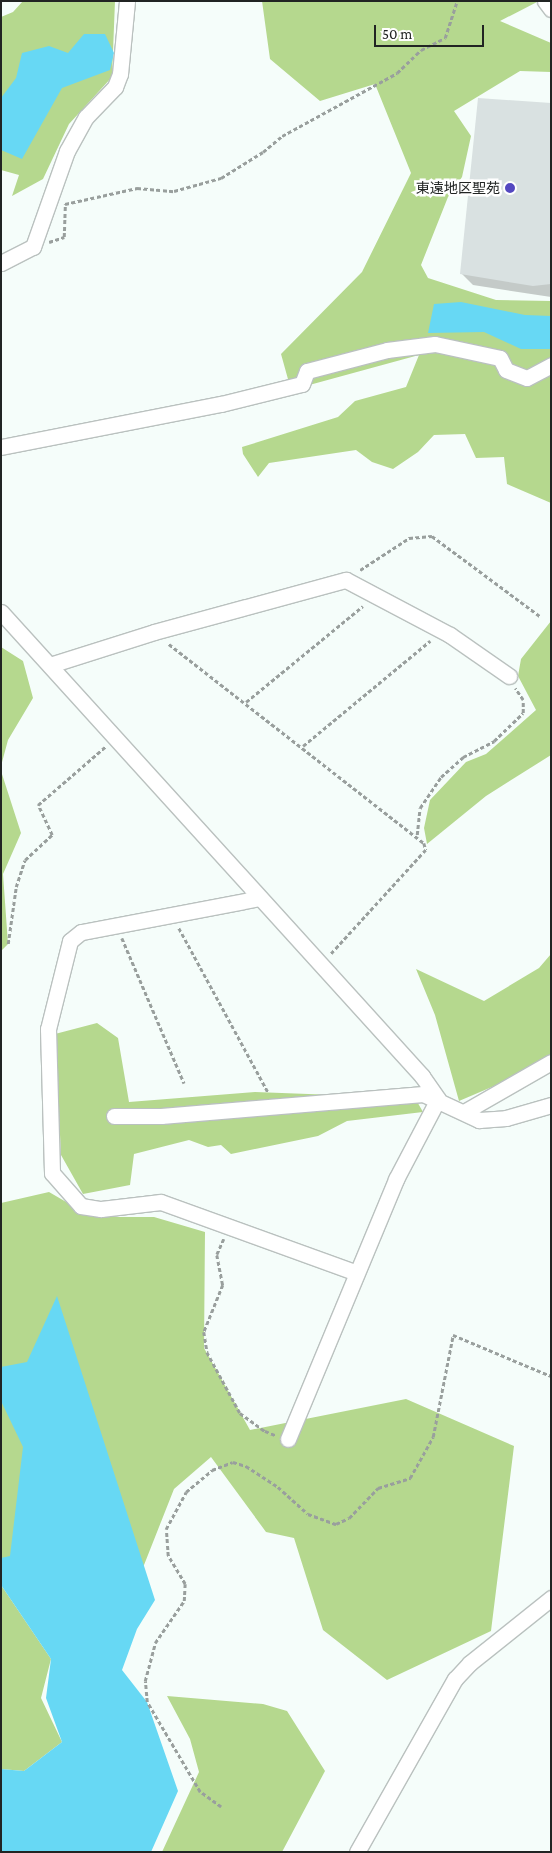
<!DOCTYPE html>
<meta charset="utf-8">
<style>
body{margin:0}
#map{position:relative;width:552px;height:1853px;overflow:hidden;background:#f5fdfa;font-family:"Crimson Pro","Noto Sans JP",serif}
div>[style]{position:absolute}
.green>*{inset:0;background:#b5d88e}
.water>*{inset:0;background:#67d8f4}
.shadow>*{inset:0;background:#0003}
.building>*{inset:0;background:#d9e1e1}
.path>*{height:2.5px;margin-top:-1.25px;transform-origin:0;background:repeating-linear-gradient(90deg,#999f9d 0 4px,transparent 0 6.5px)}
.roads{filter:drop-shadow(1px 0 #bac1bf) drop-shadow(-1px 0 #bac1bf) drop-shadow(0 1px #bac1bf) drop-shadow(0 -1px #bac1bf)}
.minor>*{height:15px;margin:-7.5px;padding:0 7.5px;transform-origin:7.5px;border-radius:7.5px;background:#fff}
.dots>*{width:14px;height:14px;translate:-50% -50%;box-sizing:border-box;border:2px solid #fff;border-radius:50%}
span{translate:-50% -50%;white-space:nowrap;text-align:center;line-height:1.15;-webkit-text-stroke:5px #fff;paint-order:stroke}
.poi-label{font-size:14px;color:#212423}
.right{translate:-100% -50%;text-align:right}
.frame{position:absolute;inset:0;border:2px solid #212423;pointer-events:none}
.scale{position:absolute;left:374px;top:25px;width:110px;height:22px;box-sizing:border-box;border:2px solid #212423;border-top:0;padding-left:6px;font-size:15px;line-height:18px;white-space:nowrap;color:#212423;-webkit-text-stroke:4px #fff;paint-order:stroke}
</style>
<div id="map">
<div class="green">
<div style="clip-path:polygon(23px 1px,115px 1px,112px 77px,69px 124px,43px 179px,12px 196px,19px 175px,1px 170px,1px 17px,13px 12px)"></div>
<div style="clip-path:polygon(262px 1px,539px 1px,500px 21px,551px 43px,551px 72px,520px 71px,454px 111px,471px 136px,462px 177px,448px 197px,421px 265px,428px 278px,496px 300px,551px 301px,551px 503px,507px 484px,504px 457px,476px 458px,465px 434px,434px 435px,418px 452px,393px 469px,372px 462px,356px 450px,269px 463px,258px 477px,243px 454px,242px 447px,338px 417px,355px 401px,406px 387px,419px 355px,291px 390px,281px 354px,362px 272px,411px 173px,375px 84px,320px 101px,270px 59px)"></div>
<div style="clip-path:polygon(551px 621px,551px 755px,486px 796px,427px 844px,424px 828px,430px 800px,466px 762px,486px 754px,536px 710px,518px 676px,521px 659px)"></div>
<div style="clip-path:polygon(1px 647px,23px 661px,33px 698px,8px 740px,1px 766px)"></div>
<div style="clip-path:polygon(1px 771px,21px 833px,3px 874px,8px 944px,1px 951px)"></div>
<div style="clip-path:polygon(551px 954px,551px 1055px,515px 1077px,459px 1101px,435px 1015px,416px 969px,484px 1001px,539px 968px)"></div>
<div style="clip-path:polygon(97px 1023px,118px 1038px,129px 1102px,255px 1092px,415px 1098px,423px 1112px,347px 1121px,318px 1136px,231px 1154px,221px 1145px,208px 1147px,189px 1140px,134px 1154px,130px 1185px,83px 1194px,61px 1155px,55px 1034px)"></div>
<div style="clip-path:polygon(49px 1192px,92px 1217px,154px 1217px,205px 1232px,204px 1348px,250px 1430px,406px 1399px,514px 1446px,491px 1631px,387px 1680px,323px 1630px,294px 1538px,266px 1532px,211px 1457px,174px 1489px,129px 1603px,1px 1563px,1px 1203px)"></div>
<div style="clip-path:polygon(1px 1585px,51px 1659px,41px 1698px,62px 1742px,24px 1771px,1px 1769px)"></div>
<div style="clip-path:polygon(167px 1696px,263px 1704px,287px 1711px,325px 1771px,282px 1852px,162px 1852px,199px 1772px,190px 1739px)"></div>
</div>
<div class="water">
<div style="clip-path:polygon(84px 34px,105px 34px,114px 53px,110px 70px,62px 88px,22px 159px,1px 150px,1px 98px,16px 78px,22px 53px,49px 46px,68px 53px)"></div>
<div style="clip-path:polygon(461px 302px,525px 315px,551px 316px,551px 349px,521px 349px,484px 332px,428px 333px,434px 304px)"></div>
<div style="clip-path:polygon(57px 1296px,155px 1600px,137px 1629px,122px 1670px,147px 1702px,178px 1791px,151px 1852px,1px 1852px,1px 1769px,24px 1771px,62px 1742px,46px 1698px,51px 1659px,1px 1585px,1px 1558px,10px 1556px,23px 1447px,1px 1401px,1px 1367px,27px 1362px)"></div>
</div>
<div class="shadow">
<div style="clip-path:polygon(551px 104px,551px 297px,473px 285px,461px 273px)"></div>
</div>
<div class="building">
<div style="clip-path:polygon(478px 98px,551px 103px,551px 284px,533px 286px,460px 274px)"></div>
</div>
<div class="path">
<div style="left:49px;top:242px;width:16px;rotate:-18deg"></div>
<div style="left:64px;top:237px;width:33px;rotate:-88deg"></div>
<div style="left:65px;top:204px;width:74px;rotate:-12.5deg"></div>
<div style="left:137px;top:188px;width:37px;rotate:5deg"></div>
<div style="left:174px;top:191px;width:49px;rotate:-15.5deg"></div>
<div style="left:221px;top:178px;width:49px;rotate:-31.8deg"></div>
<div style="left:263px;top:152px;width:25px;rotate:-40deg"></div>
<div style="left:282px;top:136px;width:131px;rotate:-28.7deg"></div>
<div style="left:397px;top:73px;width:33px;rotate:-44deg"></div>
<div style="left:421px;top:50px;width:27px;rotate:-27deg"></div>
<div style="left:445px;top:38px;width:39px;rotate:-72deg"></div>
<div style="left:360px;top:570px;width:59px;rotate:-33.1deg"></div>
<div style="left:409px;top:538px;width:23px;rotate:-5deg"></div>
<div style="left:432px;top:536px;width:136px;rotate:36.6deg"></div>
<div style="left:169px;top:644px;width:323px;rotate:38deg"></div>
<div style="left:424px;top:843px;width:7px;rotate:74deg"></div>
<div style="left:426px;top:850px;width:141px;rotate:132.4deg"></div>
<div style="left:246px;top:702px;width:151px;rotate:-39.4deg"></div>
<div style="left:303px;top:746px;width:165px;rotate:-39.6deg"></div>
<div style="left:417px;top:835px;width:27px;rotate:-84deg"></div>
<div style="left:420px;top:808px;width:37px;rotate:-56deg"></div>
<div style="left:441px;top:777px;width:30px;rotate:-42deg"></div>
<div style="left:463px;top:757px;width:35px;rotate:-27deg"></div>
<div style="left:494px;top:741px;width:40px;rotate:-44deg"></div>
<div style="left:523px;top:713px;width:13px;rotate:-90deg"></div>
<div style="left:523px;top:700px;width:14px;rotate:-124deg"></div>
<div style="left:179px;top:928px;width:187px;rotate:61.5deg"></div>
<div style="left:122px;top:938px;width:158px;rotate:66.8deg"></div>
<div style="left:8px;top:944px;width:58px;rotate:-82deg"></div>
<div style="left:16px;top:887px;width:28px;rotate:-72deg"></div>
<div style="left:25px;top:860px;width:37px;rotate:-43deg"></div>
<div style="left:52px;top:835px;width:33px;rotate:-115deg"></div>
<div style="left:38px;top:805px;width:89px;rotate:-40.9deg"></div>
<div style="left:224px;top:1239px;width:17px;rotate:114deg"></div>
<div style="left:217px;top:1255px;width:31px;rotate:79deg"></div>
<div style="left:223px;top:1285px;width:51px;rotate:112deg"></div>
<div style="left:204px;top:1332px;width:20px;rotate:81deg"></div>
<div style="left:207px;top:1352px;width:69px;rotate:61.6deg"></div>
<div style="left:240px;top:1413px;width:31px;rotate:36deg"></div>
<div style="left:265px;top:1431px;width:11px;rotate:22deg"></div>
<div style="left:221px;top:1807px;width:26px;rotate:-144deg"></div>
<div style="left:200px;top:1792px;width:104px;rotate:-120.5deg"></div>
<div style="left:147px;top:1702px;width:21px;rotate:-95deg"></div>
<div style="left:145px;top:1681px;width:39px;rotate:-75deg"></div>
<div style="left:155px;top:1643px;width:51px;rotate:-55.4deg"></div>
<div style="left:184px;top:1601px;width:17px;rotate:-87deg"></div>
<div style="left:185px;top:1584px;width:33px;rotate:-121deg"></div>
<div style="left:168px;top:1556px;width:27px;rotate:-94deg"></div>
<div style="left:166px;top:1529px;width:42px;rotate:-61.6deg"></div>
<div style="left:186px;top:1492px;width:34px;rotate:-40deg"></div>
<div style="left:212px;top:1470px;width:22px;rotate:-21deg"></div>
<div style="left:233px;top:1462px;width:14px;rotate:17deg"></div>
<div style="left:246px;top:1466px;width:38px;rotate:33deg"></div>
<div style="left:278px;top:1487px;width:40px;rotate:42deg"></div>
<div style="left:308px;top:1514px;width:30px;rotate:20deg"></div>
<div style="left:336px;top:1524px;width:14px;rotate:-25deg"></div>
<div style="left:349px;top:1518px;width:42px;rotate:-46deg"></div>
<div style="left:378px;top:1488px;width:34px;rotate:-17deg"></div>
<div style="left:410px;top:1478px;width:47px;rotate:-60.7deg"></div>
<div style="left:433px;top:1437px;width:104px;rotate:-78.9deg"></div>
<div style="left:453px;top:1335px;width:106px;rotate:22.7deg"></div>
</div>
<div class="roads">
<div class="minor">
<div style="left:545px;top:1px;width:10px;rotate:53deg"></div>
<div style="left:1px;top:263px;width:36px;rotate:-27deg"></div>
<div style="left:33px;top:247px;width:102px;rotate:-70.5deg"></div>
<div style="left:67px;top:151px;width:39px;rotate:-61deg"></div>
<div style="left:86px;top:117px;width:42px;rotate:-46deg"></div>
<div style="left:115px;top:87px;width:14px;rotate:-69deg"></div>
<div style="left:120px;top:74px;width:73px;rotate:-84.5deg"></div>
<div style="left:1px;top:447px;width:224px;rotate:-11.1deg"></div>
<div style="left:221px;top:404px;width:83px;rotate:-13.9deg"></div>
<div style="left:302px;top:384px;width:14px;rotate:-69deg"></div>
<div style="left:307px;top:371px;width:83px;rotate:-14.7deg"></div>
<div style="left:387px;top:350px;width:48px;rotate:-7.1deg"></div>
<div style="left:435px;top:344px;width:66px;rotate:12.2deg"></div>
<div style="left:500px;top:358px;width:13px;rotate:63deg"></div>
<div style="left:506px;top:370px;width:22px;rotate:21deg"></div>
<div style="left:527px;top:378px;width:27px;rotate:-28deg"></div>
<div style="left:1px;top:612px;width:627px;rotate:47.78deg"></div>
<div style="left:422px;top:1076px;width:28px;rotate:55deg"></div>
<div style="left:50px;top:665px;width:109px;rotate:-17.6deg"></div>
<div style="left:154px;top:632px;width:199px;rotate:-15.2deg"></div>
<div style="left:346px;top:580px;width:118px;rotate:27.9deg"></div>
<div style="left:450px;top:635px;width:72px;rotate:34.8deg"></div>
<div style="left:260px;top:898px;width:182px;rotate:169.2deg"></div>
<div style="left:81px;top:932px;width:14px;rotate:141deg"></div>
<div style="left:70px;top:941px;width:91px;rotate:104deg"></div>
<div style="left:48px;top:1029px;width:144px;rotate:88.4deg"></div>
<div style="left:52px;top:1173px;width:44px;rotate:48.7deg"></div>
<div style="left:81px;top:1206px;width:20px;rotate:9deg"></div>
<div style="left:101px;top:1209px;width:60px;rotate:-6.7deg"></div>
<div style="left:161px;top:1202px;width:208px;rotate:19.9deg"></div>
<div style="left:464px;top:1112px;width:100px;rotate:-29.9deg"></div>
<div style="left:114px;top:1116px;width:47px"></div>
<div style="left:161px;top:1116px;width:263px;rotate:-4.8deg"></div>
<div style="left:423px;top:1094px;width:62px;rotate:24.9deg"></div>
<div style="left:479px;top:1120px;width:27px;rotate:-4deg"></div>
<div style="left:506px;top:1118px;width:47px;rotate:-16.1deg"></div>
<div style="left:288px;top:1439px;width:282px;rotate:-67.4deg"></div>
<div style="left:396px;top:1179px;width:90px;rotate:-62.3deg"></div>
<div style="left:357px;top:1852px;width:199px;rotate:-60.5deg"></div>
<div style="left:455px;top:1679px;width:22px;rotate:-47deg"></div>
<div style="left:470px;top:1663px;width:104px;rotate:-38.7deg"></div>
</div>
</div>
<div class="dots">
<div style="left:510px;top:188px;background:#5448c0"></div>
</div>
<div class="poi-label">
<span class="right" style="left:500px;top:188px">東遠地区聖苑</span>
</div>
<div class="frame"></div>
<div class="scale">50 m</div>
</div>
